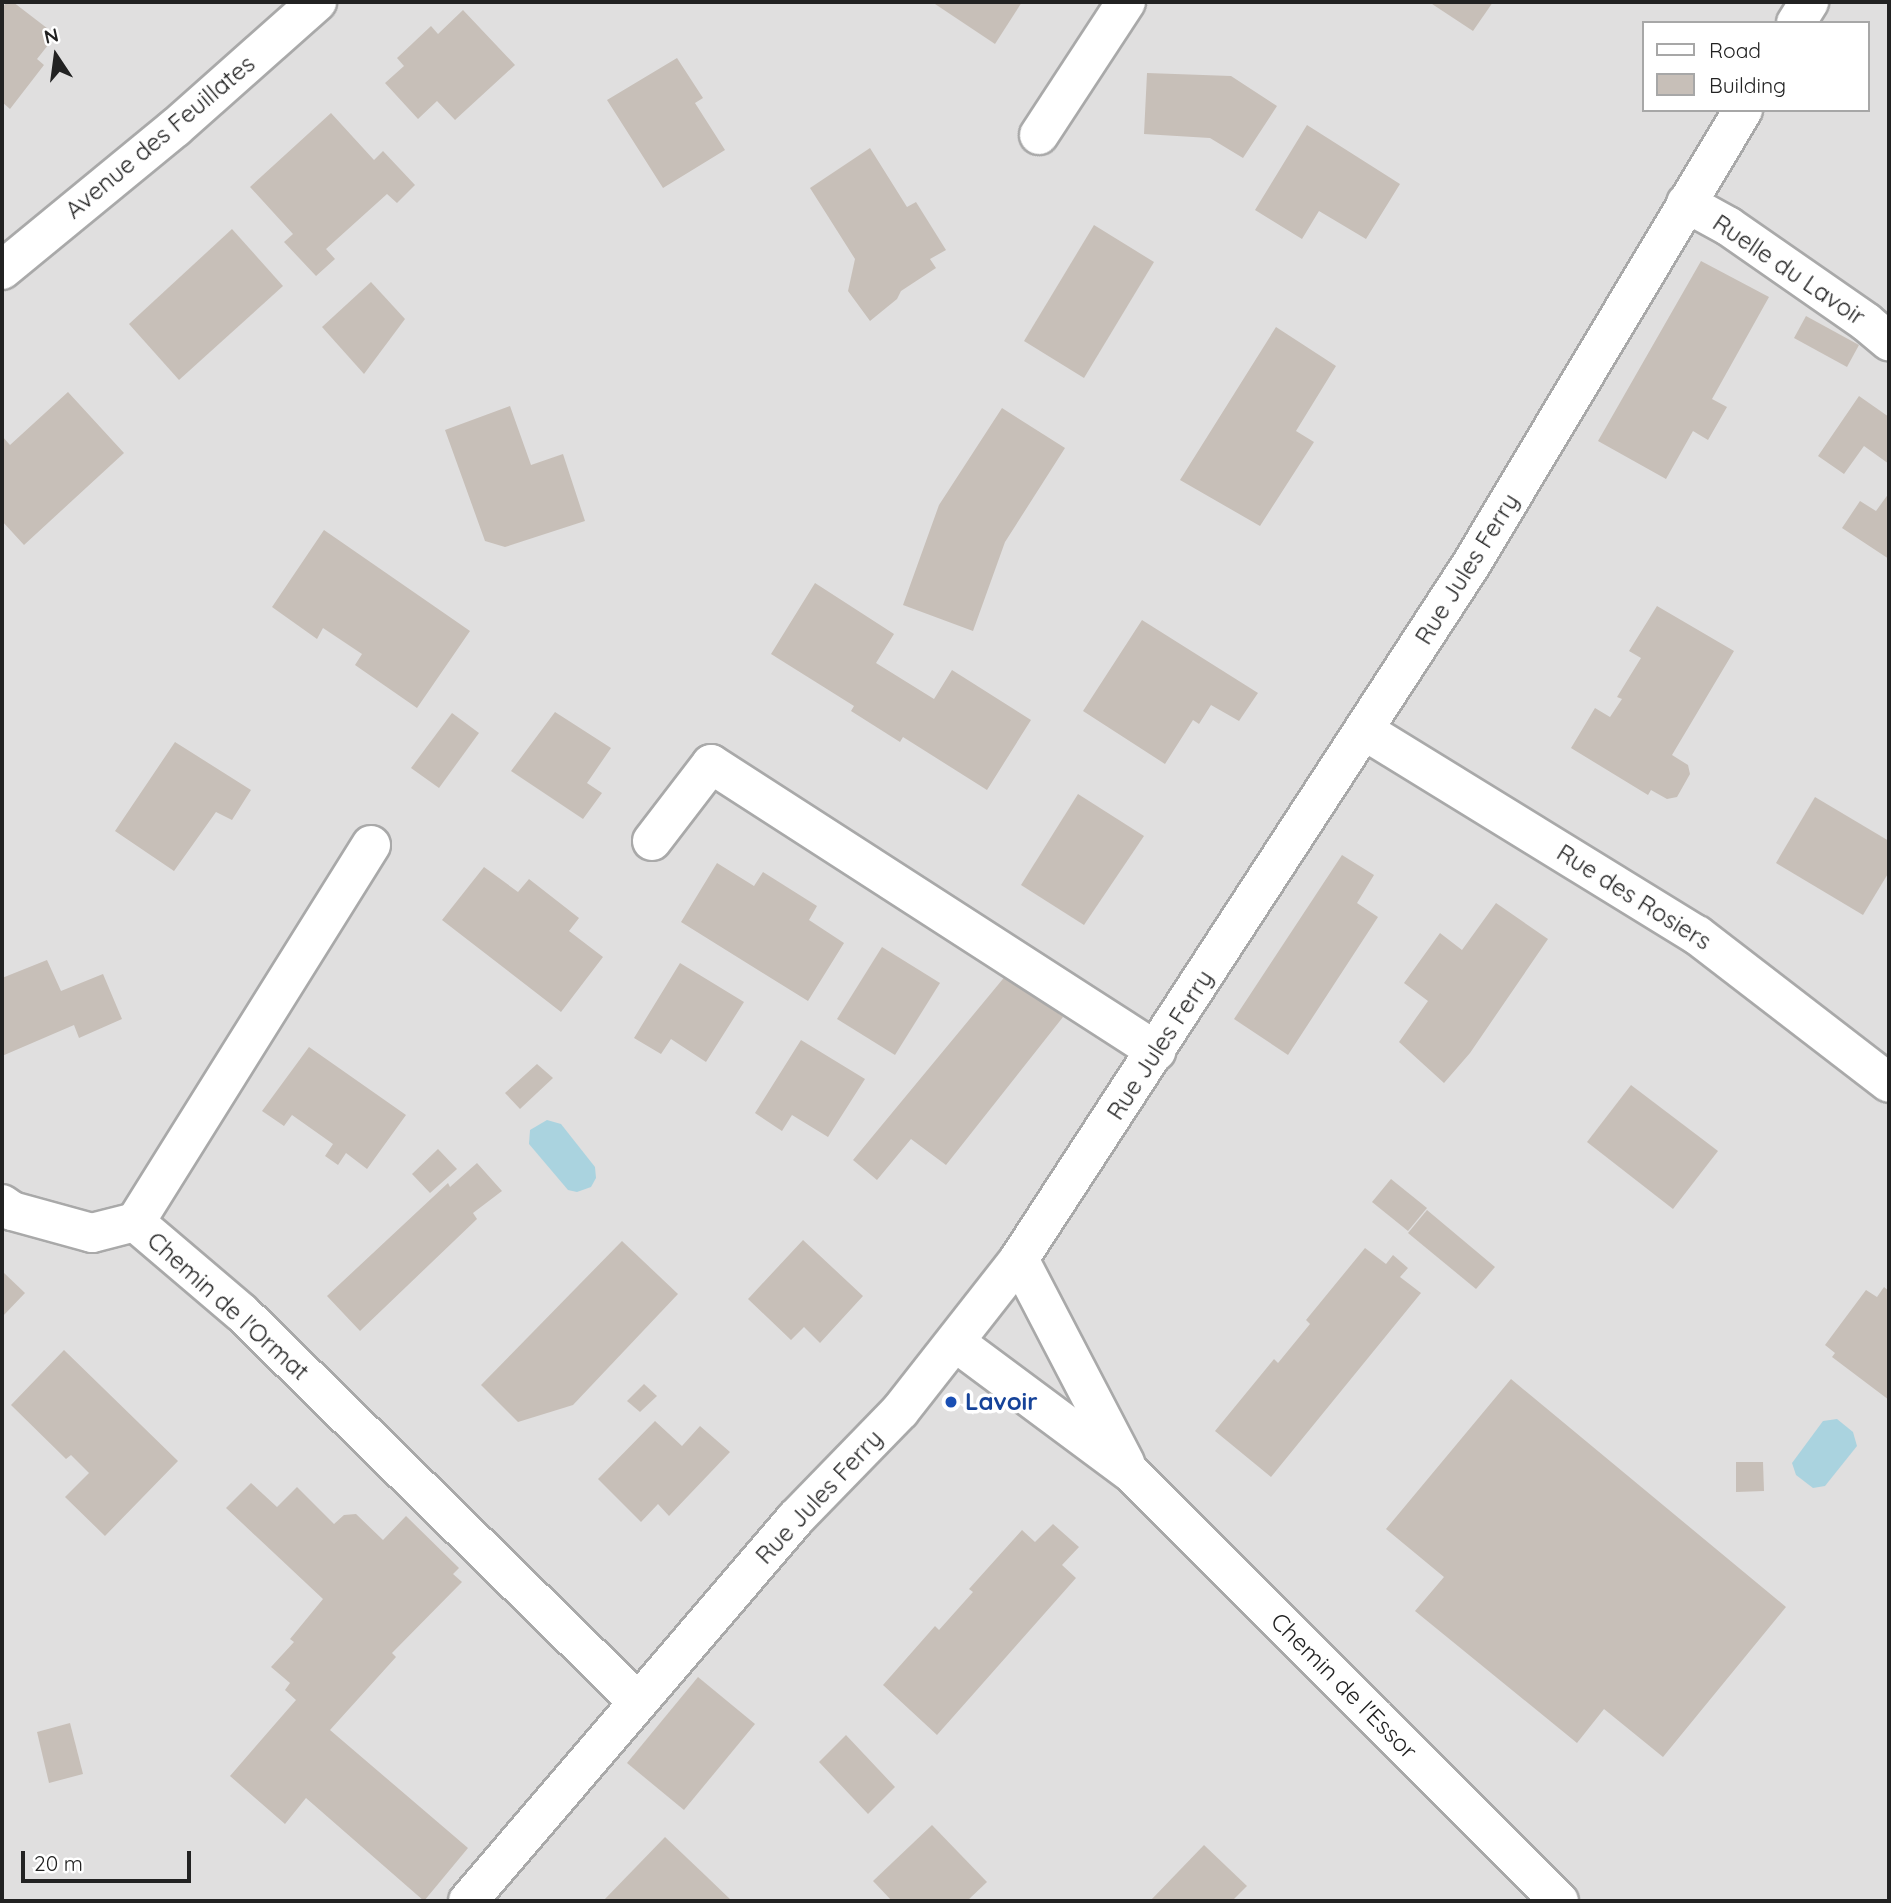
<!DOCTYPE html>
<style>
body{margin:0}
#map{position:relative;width:1891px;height:1903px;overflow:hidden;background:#f2efe9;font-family:Quicksand,sans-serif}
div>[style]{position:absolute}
.residential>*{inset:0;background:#e0dfdf}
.water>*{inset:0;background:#aad3df}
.building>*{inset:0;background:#c7bfb8}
.roads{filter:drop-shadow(2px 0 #a9a9a9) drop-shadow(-2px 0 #a9a9a9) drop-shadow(0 2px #a9a9a9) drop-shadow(0 -2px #a9a9a9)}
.minor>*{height:38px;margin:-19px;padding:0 19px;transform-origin:19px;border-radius:19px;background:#fff}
.dots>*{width:19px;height:19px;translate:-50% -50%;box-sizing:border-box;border:4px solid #fff;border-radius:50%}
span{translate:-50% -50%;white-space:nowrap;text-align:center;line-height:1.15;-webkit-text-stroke:7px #fff;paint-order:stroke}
.street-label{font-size:24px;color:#222}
.transit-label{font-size:24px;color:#164399;font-weight:700}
.left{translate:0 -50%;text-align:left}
.frame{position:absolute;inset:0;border:4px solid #222;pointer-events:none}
.legend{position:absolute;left:1642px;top:21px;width:228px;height:91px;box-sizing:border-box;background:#fff;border:2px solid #a7a7a7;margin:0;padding:9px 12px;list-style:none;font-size:21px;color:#222}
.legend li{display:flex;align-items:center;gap:14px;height:35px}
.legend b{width:35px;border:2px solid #a7a7a7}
.north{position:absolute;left:21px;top:21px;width:70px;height:70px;-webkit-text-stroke:5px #fff;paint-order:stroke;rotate:347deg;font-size:19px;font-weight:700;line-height:28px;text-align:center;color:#222}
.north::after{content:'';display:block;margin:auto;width:24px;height:32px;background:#222;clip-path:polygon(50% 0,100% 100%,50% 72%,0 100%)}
.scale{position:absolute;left:21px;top:1851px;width:170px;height:32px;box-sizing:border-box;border:4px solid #222;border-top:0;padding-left:9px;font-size:21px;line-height:24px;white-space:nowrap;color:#222;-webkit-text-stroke:5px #fff;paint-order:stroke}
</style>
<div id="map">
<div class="residential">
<div style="clip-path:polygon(evenodd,2px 2px,1889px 2px,1889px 1901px,2px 1901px,2px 2px,1644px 23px,1868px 23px,1868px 110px,1644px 110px,1644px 23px)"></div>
</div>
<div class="water">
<div style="clip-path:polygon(547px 1120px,561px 1124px,595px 1167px,596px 1178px,591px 1187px,577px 1192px,568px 1190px,529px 1144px,530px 1130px)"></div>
<div style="clip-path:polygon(1837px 1419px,1853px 1432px,1857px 1446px,1825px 1486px,1813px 1488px,1796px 1475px,1792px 1463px,1823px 1421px)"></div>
</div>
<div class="building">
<div style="clip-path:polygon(7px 2px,13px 2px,56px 35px,37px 59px,44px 65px,10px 109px,2px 102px,2px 8px)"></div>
<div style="clip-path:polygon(932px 2px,1022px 2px,995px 44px)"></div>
<div style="clip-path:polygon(1429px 2px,1493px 2px,1473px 31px)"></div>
<div style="clip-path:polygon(463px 10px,515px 65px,455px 120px,437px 101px,418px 119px,385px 83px,404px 66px,397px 58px,431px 26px,438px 34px)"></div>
<div style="clip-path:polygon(677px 58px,703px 98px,695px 103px,725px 150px,663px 188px,607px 100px)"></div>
<div style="clip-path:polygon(1147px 73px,1231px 76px,1277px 106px,1243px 158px,1210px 138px,1144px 134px)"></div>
<div style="clip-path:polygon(331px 113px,374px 160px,383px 151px,415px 185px,397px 203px,387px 194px,326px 249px,335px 259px,316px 276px,284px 242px,293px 234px,250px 187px)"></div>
<div style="clip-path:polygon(1307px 125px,1400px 184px,1366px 239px,1319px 211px,1302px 239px,1255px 210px)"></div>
<div style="clip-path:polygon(870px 148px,907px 207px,916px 202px,946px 250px,930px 259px,936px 268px,901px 291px,897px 299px,870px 321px,848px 291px,855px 259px,810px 188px)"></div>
<div style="clip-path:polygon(1094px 225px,1154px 262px,1084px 378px,1024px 341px)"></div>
<div style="clip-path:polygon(232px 229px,283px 286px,179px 380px,129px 324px)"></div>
<div style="clip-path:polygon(1701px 261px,1769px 297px,1712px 399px,1727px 407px,1708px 440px,1693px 431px,1666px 479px,1598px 441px)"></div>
<div style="clip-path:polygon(371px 282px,405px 319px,364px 374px,322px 327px)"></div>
<div style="clip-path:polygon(1806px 316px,1859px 345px,1847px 367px,1794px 338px)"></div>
<div style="clip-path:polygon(1276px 327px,1336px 366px,1296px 431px,1314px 442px,1260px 526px,1180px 480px)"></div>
<div style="clip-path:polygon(68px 392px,124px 453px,24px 545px,2px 521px,2px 436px,10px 445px)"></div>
<div style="clip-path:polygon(1859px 396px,1889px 417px,1889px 464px,1864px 446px,1844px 474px,1818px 456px)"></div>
<div style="clip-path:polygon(510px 406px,531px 465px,563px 454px,585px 521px,505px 547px,485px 541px,445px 430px)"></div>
<div style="clip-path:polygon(1002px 408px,1065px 448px,1005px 542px,973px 631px,903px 605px,939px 505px)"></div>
<div style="clip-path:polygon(1889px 493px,1889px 559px,1842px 528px,1860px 501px,1876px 511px)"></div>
<div style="clip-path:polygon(324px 530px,470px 631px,417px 708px,355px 665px,362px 654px,323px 628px,317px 639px,272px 607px)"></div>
<div style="clip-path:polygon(815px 583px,894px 634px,876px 663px,934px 699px,952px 670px,1031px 720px,987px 790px,903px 737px,900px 742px,851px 711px,854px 706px,771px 654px)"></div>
<div style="clip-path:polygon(1657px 606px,1734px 651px,1672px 755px,1688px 765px,1690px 774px,1677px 797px,1667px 799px,1651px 790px,1648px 795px,1571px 748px,1595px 708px,1610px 717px,1622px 699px,1617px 697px,1641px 658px,1629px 651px)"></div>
<div style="clip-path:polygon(1142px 620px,1258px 693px,1239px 721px,1211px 705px,1199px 724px,1193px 720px,1165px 764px,1083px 711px)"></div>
<div style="clip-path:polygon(555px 712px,611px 748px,587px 783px,602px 793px,583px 819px,511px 771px)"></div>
<div style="clip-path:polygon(452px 713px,479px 733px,439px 788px,411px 768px)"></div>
<div style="clip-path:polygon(175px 742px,251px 790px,232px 820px,216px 812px,174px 871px,115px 831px)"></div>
<div style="clip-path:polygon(1078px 794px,1144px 836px,1084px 925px,1021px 885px)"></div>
<div style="clip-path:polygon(1815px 797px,1889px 841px,1889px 872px,1863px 915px,1776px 863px)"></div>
<div style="clip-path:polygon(1342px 855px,1374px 875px,1357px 903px,1378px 917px,1288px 1055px,1234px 1019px)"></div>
<div style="clip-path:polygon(717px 863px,754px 886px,763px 872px,817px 906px,809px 920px,844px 943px,808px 1001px,681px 922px)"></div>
<div style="clip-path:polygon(484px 867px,518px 892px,529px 879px,579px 918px,569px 931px,603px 957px,561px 1012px,442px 920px)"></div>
<div style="clip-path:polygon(1496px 903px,1548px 939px,1470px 1053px,1444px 1083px,1399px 1042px,1428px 1001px,1404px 983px,1440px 933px,1462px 950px)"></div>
<div style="clip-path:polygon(882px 947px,940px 983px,895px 1055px,837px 1019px)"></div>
<div style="clip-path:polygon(47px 960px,61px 991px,103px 974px,122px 1019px,79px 1038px,74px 1025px,2px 1056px,2px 978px)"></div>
<div style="clip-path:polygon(680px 963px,744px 1002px,706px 1062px,671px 1039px,661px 1054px,634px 1038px)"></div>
<div style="clip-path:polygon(1007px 974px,1063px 1017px,946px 1165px,911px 1139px,877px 1180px,853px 1160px)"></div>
<div style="clip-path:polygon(801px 1040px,865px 1079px,828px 1137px,792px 1115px,782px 1131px,755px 1113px)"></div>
<div style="clip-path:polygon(309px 1047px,406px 1115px,367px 1169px,346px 1153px,338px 1165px,325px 1156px,333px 1144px,292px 1115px,284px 1126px,262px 1111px)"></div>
<div style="clip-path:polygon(537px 1064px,553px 1078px,520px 1109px,505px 1093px)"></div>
<div style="clip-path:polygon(1631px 1085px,1718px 1151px,1673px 1209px,1587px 1142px)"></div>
<div style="clip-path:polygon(438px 1149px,457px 1169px,430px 1193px,412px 1174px)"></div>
<div style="clip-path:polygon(477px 1163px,502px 1191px,473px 1213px,477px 1219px,360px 1331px,327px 1296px,448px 1183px,450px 1187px)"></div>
<div style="clip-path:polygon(1391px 1179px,1427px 1208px,1408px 1231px,1372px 1202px)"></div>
<div style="clip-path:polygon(1427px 1210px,1495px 1267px,1476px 1289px,1408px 1233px)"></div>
<div style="clip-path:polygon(803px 1240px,863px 1296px,820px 1343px,804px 1327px,791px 1340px,748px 1299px)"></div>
<div style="clip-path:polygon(622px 1241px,678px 1294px,573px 1405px,518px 1422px,481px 1385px)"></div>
<div style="clip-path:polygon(1365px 1248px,1386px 1264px,1393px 1255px,1408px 1268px,1400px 1277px,1421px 1293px,1271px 1477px,1215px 1431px,1274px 1359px,1278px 1363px,1310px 1324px,1306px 1320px)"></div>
<div style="clip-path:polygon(2px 1271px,25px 1293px,2px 1317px)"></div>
<div style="clip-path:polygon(1884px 1287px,1889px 1291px,1889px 1400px,1832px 1357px,1835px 1353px,1825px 1345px,1866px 1290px,1877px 1297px)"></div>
<div style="clip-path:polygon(64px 1350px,178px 1461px,105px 1536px,65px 1497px,89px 1473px,71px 1455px,66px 1459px,11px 1405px)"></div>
<div style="clip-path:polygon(1511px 1379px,1786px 1607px,1663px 1757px,1604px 1709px,1577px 1743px,1415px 1611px,1444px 1577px,1386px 1529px)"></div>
<div style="clip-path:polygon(644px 1384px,657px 1396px,640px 1412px,627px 1401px)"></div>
<div style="clip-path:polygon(655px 1421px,682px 1446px,700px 1426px,730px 1452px,669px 1516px,658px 1504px,641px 1522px,598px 1479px)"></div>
<div style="clip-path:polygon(1736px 1462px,1763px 1462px,1764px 1491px,1736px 1492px)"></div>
<div style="clip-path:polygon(251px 1483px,277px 1507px,297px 1487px,334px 1524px,344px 1515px,356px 1514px,383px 1540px,406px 1516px,459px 1568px,453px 1574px,462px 1582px,392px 1653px,396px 1657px,330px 1730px,468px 1848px,424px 1901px,306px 1798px,285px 1824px,230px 1776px,296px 1700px,285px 1690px,290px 1683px,271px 1667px,294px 1642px,290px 1639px,323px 1599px,226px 1508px)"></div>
<div style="clip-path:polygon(1053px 1524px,1079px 1547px,1062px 1565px,1076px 1578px,937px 1735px,883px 1685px,935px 1626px,939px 1630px,973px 1592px,969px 1589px,1022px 1530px,1035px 1542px)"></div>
<div style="clip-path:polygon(698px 1677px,755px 1724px,684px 1810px,627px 1763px)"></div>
<div style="clip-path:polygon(70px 1723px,83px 1774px,49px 1783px,37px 1732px)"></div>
<div style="clip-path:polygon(846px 1735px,895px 1787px,868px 1814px,819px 1762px)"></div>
<div style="clip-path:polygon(932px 1825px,987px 1882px,967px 1901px,892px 1901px,873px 1881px)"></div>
<div style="clip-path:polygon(665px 1837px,706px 1876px,732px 1901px,603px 1901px)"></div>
<div style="clip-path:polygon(1204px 1845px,1247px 1886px,1232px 1901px,1150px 1901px)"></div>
</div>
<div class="roads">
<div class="minor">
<div style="left:1796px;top:23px;width:25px;rotate:-58deg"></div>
<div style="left:1039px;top:135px;width:159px;rotate:-56.8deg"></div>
<div style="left:1686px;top:203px;width:48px;rotate:28.7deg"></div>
<div style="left:1728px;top:226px;width:168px;rotate:34.8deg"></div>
<div style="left:1866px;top:322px;width:30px;rotate:40deg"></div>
<div style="left:2px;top:270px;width:224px;rotate:-39.4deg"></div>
<div style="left:175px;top:128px;width:190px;rotate:-41.6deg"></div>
<div style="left:1365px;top:731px;width:390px;rotate:31.6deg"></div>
<div style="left:1697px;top:935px;width:242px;rotate:37.6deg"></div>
<div style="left:652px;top:841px;width:97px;rotate:-52.5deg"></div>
<div style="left:711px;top:764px;width:530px;rotate:32.82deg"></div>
<div style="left:371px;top:845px;width:445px;rotate:122deg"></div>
<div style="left:135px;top:1222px;width:140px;rotate:40.4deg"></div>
<div style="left:242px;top:1313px;width:555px;rotate:44.49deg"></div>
<div style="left:2px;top:1204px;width:12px;rotate:35deg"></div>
<div style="left:12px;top:1211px;width:83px;rotate:15.4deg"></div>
<div style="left:92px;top:1233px;width:44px;rotate:-14.3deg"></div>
<div style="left:1019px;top:1259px;width:230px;rotate:62.5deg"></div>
<div style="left:955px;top:1342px;width:217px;rotate:36.6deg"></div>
<div style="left:1129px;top:1471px;width:608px;rotate:45deg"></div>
<div style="left:468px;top:1901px;width:504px;rotate:-49.42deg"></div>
<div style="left:796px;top:1518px;width:149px;rotate:-45.8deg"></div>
<div style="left:900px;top:1411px;width:193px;rotate:-51.9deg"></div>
<div style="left:1019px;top:1259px;width:830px;rotate:-56.94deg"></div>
<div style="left:1472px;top:563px;width:528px;rotate:-59.11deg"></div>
</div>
</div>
<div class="dots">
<div style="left:951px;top:1402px;background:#1a4fb4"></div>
</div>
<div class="street-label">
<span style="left:160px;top:137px;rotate:-40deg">Avenue des Feuillates</span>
<span style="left:1789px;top:270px;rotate:34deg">Ruelle du Lavoir</span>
<span style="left:1467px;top:569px;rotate:-58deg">Rue Jules Ferry</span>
<span style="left:1634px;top:897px;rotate:32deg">Rue des Rosiers</span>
<span style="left:1160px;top:1045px;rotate:-57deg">Rue Jules Ferry</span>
<span style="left:228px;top:1306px;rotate:42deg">Chemin de l'Ormat</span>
<span style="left:819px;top:1497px;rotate:-47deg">Rue Jules Ferry</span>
<span style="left:1344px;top:1686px;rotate:45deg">Chemin de l'Essor</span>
</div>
<div class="transit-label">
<span class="left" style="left:965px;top:1402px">Lavoir</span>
</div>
<div class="frame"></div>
<ul class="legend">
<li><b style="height:9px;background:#fff"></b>Road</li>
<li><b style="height:19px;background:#c7bfb8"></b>Building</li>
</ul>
<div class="north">N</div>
<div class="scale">20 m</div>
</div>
